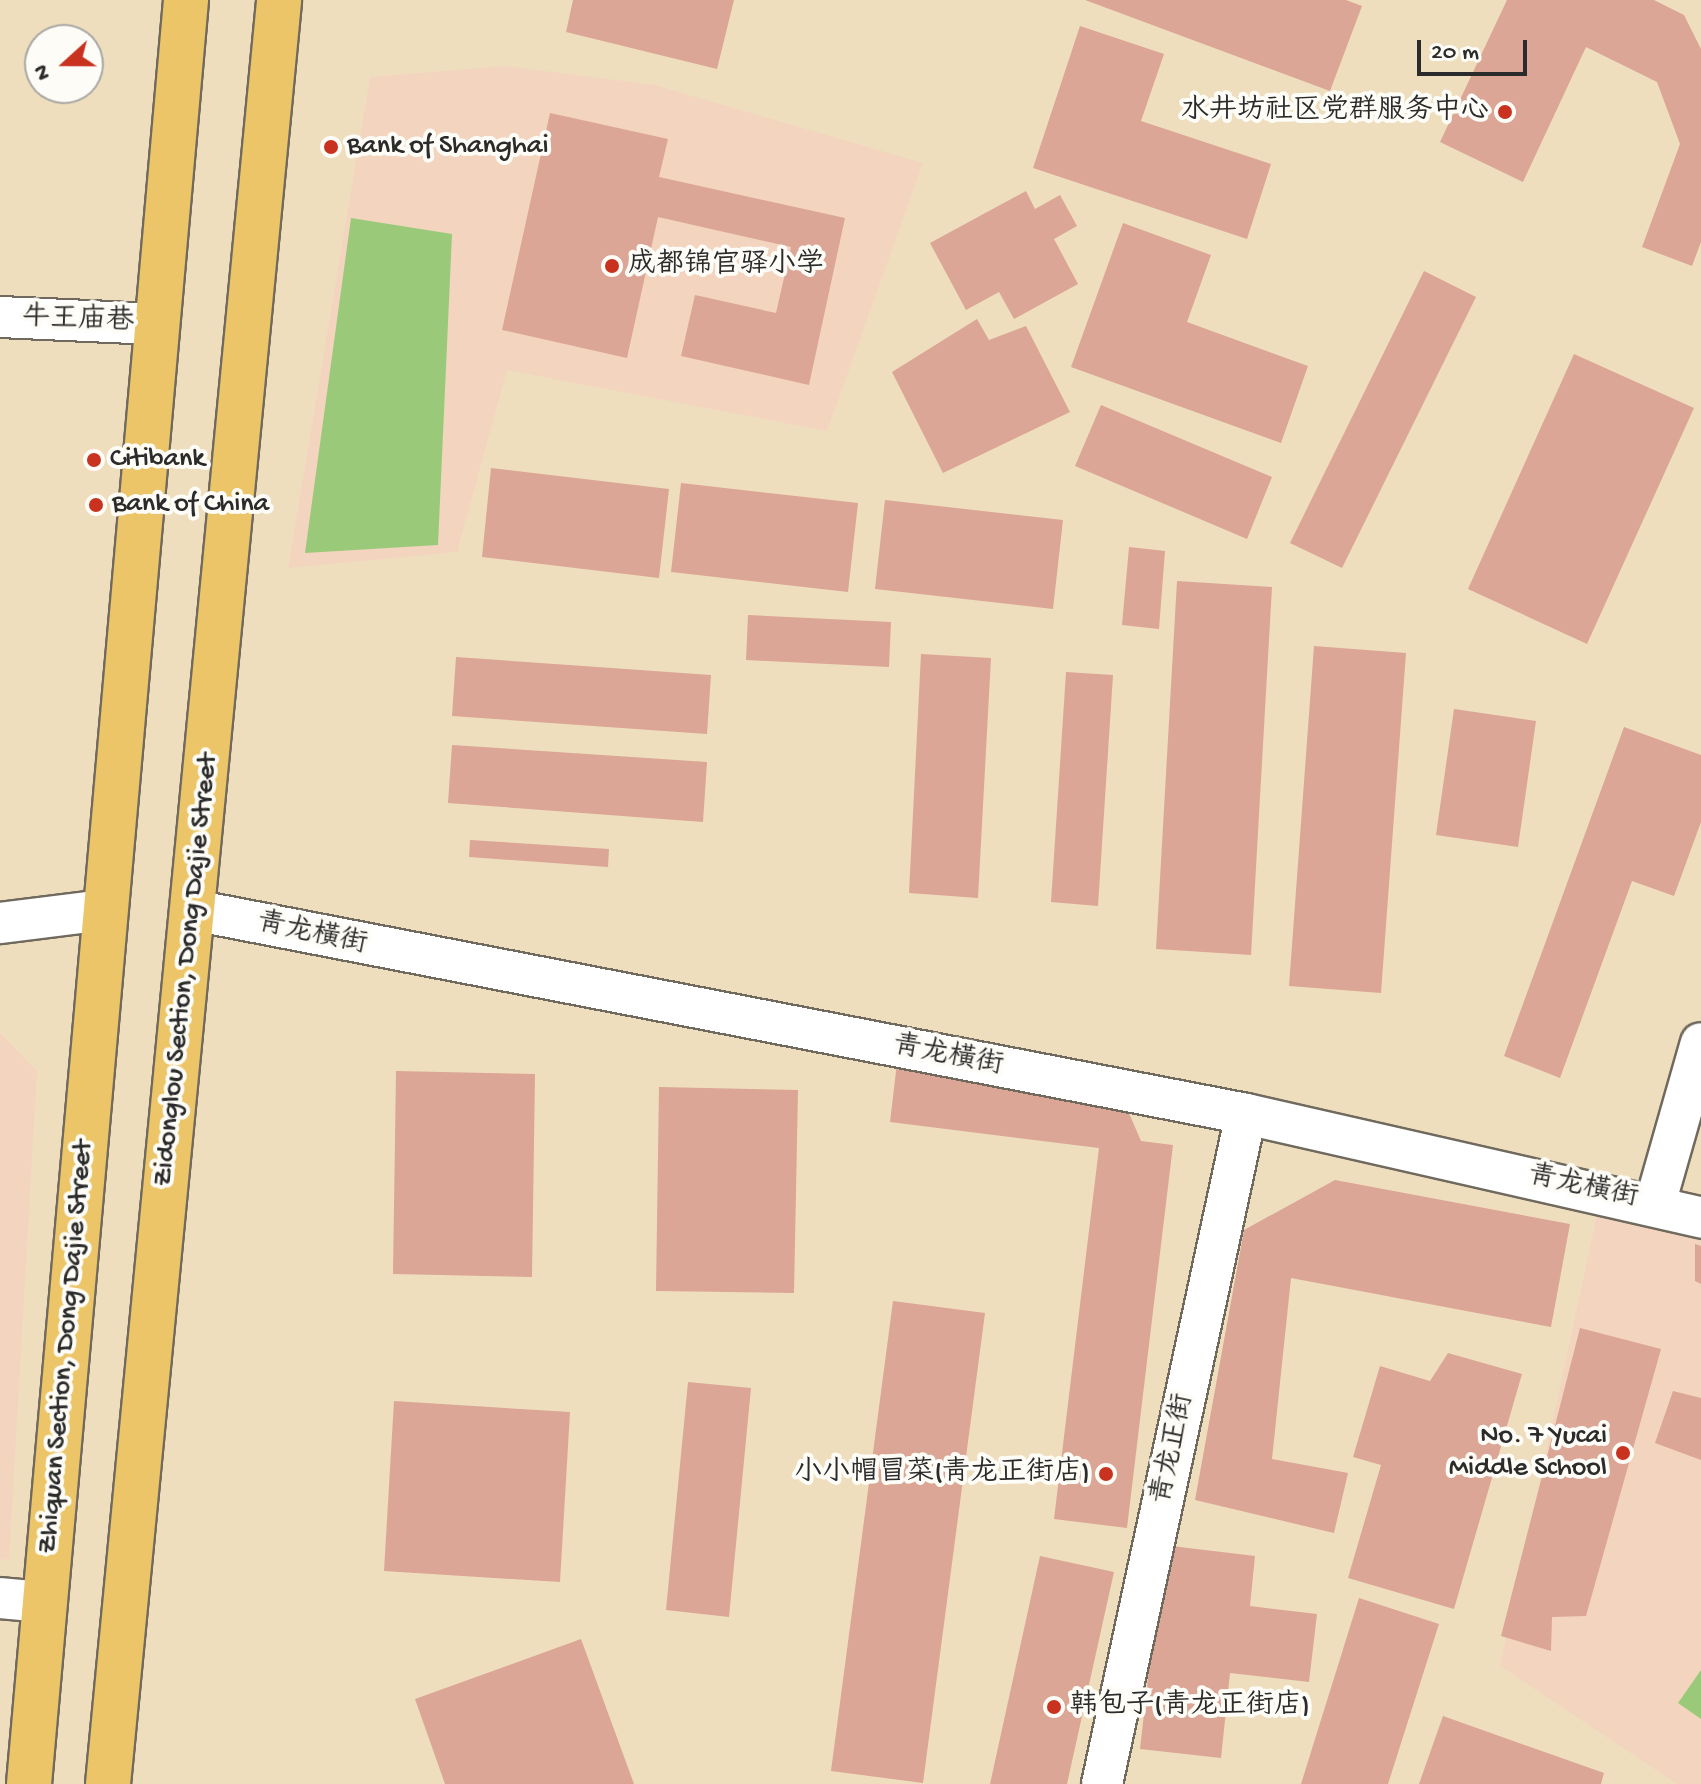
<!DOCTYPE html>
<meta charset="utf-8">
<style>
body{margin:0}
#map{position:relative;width:1701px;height:1784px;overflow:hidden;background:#efdebe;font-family:"Gochi Hand","LXGW WenKai TC",sans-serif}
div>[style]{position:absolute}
.built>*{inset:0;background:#f3d4bf}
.green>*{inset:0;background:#9aca79}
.building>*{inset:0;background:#dba695}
.roads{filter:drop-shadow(2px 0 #706a5e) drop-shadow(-2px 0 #706a5e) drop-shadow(0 2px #706a5e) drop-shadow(0 -2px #706a5e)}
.minor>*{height:40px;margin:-20px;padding:0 20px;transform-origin:20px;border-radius:20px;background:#fff}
.major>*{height:44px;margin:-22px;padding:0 22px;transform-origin:22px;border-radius:22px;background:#edc569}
.dots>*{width:22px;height:22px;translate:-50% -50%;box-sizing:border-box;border:4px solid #fdfcf7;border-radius:50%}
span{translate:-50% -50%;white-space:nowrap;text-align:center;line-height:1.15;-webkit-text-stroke:8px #fdfcf7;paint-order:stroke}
.poi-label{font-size:28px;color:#2b2b2b}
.right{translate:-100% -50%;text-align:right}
.left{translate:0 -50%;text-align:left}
.street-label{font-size:28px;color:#2b2b2b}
.north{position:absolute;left:24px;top:24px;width:80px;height:80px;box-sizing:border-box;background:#fdfcf7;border:2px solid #a9a8a5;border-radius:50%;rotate:249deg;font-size:22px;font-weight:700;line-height:32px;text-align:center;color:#2b2b2b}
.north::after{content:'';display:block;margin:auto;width:28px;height:36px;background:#c8321e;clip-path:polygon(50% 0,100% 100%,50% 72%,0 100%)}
.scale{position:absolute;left:1417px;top:40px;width:110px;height:36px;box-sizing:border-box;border:4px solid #2b2b2b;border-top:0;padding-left:10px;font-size:24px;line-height:28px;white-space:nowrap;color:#2b2b2b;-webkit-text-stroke:6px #fdfcf7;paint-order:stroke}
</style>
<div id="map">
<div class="built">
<div style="clip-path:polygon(506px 66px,655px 85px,923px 163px,827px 431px,507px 370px,457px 552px,288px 568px,370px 77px)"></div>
<div style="clip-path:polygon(0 1033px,37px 1071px,9px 1560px,0 1559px)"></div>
<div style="clip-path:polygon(1598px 1210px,1701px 1240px,1701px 1784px,1677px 1784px,1500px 1666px)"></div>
</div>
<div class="green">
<div style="clip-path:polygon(351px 218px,452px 234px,438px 545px,305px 553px)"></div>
<div style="clip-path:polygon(1701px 1670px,1701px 1719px,1678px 1703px)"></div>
</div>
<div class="building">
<div style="clip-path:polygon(573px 0,734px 0,717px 69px,566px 32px)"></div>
<div style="clip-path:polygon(1085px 0,1346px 0,1362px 6px,1330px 91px)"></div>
<div style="clip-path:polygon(1507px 0,1654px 0,1684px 15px,1701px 49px,1701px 242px,1692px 266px,1642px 247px,1680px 144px,1657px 82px,1586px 47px,1523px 182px,1440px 142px)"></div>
<div style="clip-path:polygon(1080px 26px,1164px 54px,1141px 121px,1271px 164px,1247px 239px,1033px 168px)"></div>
<div style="clip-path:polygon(550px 113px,668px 139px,659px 177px,845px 218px,809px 385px,681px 356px,695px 295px,776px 313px,791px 247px,658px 217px,627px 358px,502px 330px)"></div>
<div style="clip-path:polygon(1026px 191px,1035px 209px,1060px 195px,1077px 226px,1054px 239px,1078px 284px,1014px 319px,999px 292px,966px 310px,930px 243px)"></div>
<div style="clip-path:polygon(1123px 223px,1211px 255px,1187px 322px,1308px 366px,1281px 443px,1071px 367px)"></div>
<div style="clip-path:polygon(1424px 271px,1476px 297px,1342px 568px,1290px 543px)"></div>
<div style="clip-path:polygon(977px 319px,989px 340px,1026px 326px,1070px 412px,943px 473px,892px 372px)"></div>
<div style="clip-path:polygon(1574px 354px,1694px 408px,1587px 644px,1468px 589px)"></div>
<div style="clip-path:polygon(1101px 405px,1272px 477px,1247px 539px,1075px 466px)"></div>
<div style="clip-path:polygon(491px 468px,669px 489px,659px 578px,482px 557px)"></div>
<div style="clip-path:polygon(681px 483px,858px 503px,848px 592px,671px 572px)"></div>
<div style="clip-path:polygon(885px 500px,1063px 520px,1053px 609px,875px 589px)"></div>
<div style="clip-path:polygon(1129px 547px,1165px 551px,1159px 629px,1122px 625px)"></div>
<div style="clip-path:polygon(1177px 581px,1272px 587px,1251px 955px,1156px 949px)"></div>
<div style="clip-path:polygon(748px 615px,891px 622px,889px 667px,746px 660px)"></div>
<div style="clip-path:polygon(1314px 646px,1406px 653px,1381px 993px,1289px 986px)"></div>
<div style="clip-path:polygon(921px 654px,991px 658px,978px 898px,909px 893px)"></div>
<div style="clip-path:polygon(456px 657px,711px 675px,707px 734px,452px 716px)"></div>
<div style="clip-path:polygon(1066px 672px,1113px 675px,1098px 906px,1051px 902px)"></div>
<div style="clip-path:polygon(1454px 709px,1536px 721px,1518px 847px,1436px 835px)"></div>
<div style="clip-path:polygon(1624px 727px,1701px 755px,1701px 822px,1674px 896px,1632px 881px,1560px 1078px,1504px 1056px)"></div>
<div style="clip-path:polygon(452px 745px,707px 762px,703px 822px,448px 803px)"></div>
<div style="clip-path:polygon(470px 840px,609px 849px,608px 867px,469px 857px)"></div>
<div style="clip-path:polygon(897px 1063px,1119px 1090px,1141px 1141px,1173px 1145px,1127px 1528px,1054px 1519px,1099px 1148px,890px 1122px)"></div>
<div style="clip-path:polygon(396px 1071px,535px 1074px,532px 1277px,393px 1274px)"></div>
<div style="clip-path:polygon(659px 1087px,798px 1090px,794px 1293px,656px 1291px)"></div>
<div style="clip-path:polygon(1335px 1180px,1570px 1224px,1551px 1327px,1291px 1278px,1272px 1459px,1348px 1473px,1334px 1533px,1195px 1500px,1244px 1230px)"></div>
<div style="clip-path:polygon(1695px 1244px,1701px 1246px,1701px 1284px,1695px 1281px)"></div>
<div style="clip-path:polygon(893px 1301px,985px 1313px,923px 1783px,831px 1771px)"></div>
<div style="clip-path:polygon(1580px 1328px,1661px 1349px,1586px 1616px,1552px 1617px,1551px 1651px,1501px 1636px)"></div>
<div style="clip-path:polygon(1448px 1353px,1522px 1374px,1454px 1609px,1348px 1578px,1381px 1465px,1353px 1457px,1380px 1366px,1430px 1381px)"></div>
<div style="clip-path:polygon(688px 1382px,751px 1388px,729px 1617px,666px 1610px)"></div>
<div style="clip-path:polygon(1673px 1391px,1701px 1398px,1701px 1460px,1655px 1443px)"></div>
<div style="clip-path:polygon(394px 1401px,570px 1412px,560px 1582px,384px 1571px)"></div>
<div style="clip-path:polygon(1163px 1545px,1255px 1556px,1250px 1606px,1317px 1614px,1309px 1682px,1230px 1673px,1221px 1758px,1140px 1749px)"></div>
<div style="clip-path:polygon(1040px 1556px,1114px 1572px,1067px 1784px,990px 1784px)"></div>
<div style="clip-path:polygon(1359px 1598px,1439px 1624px,1388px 1784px,1301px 1784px)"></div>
<div style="clip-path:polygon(581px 1639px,634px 1784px,445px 1784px,415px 1699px)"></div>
<div style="clip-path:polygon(1443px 1716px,1604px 1773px,1601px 1784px,1419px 1784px)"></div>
</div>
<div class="roads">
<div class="minor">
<div style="left:0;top:317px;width:156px;rotate:2.6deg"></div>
<div style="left:193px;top:910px;width:1073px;rotate:10.96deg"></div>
<div style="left:1246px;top:1114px;width:467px;rotate:12.8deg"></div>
<div style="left:0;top:923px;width:106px;rotate:-7.1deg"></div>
<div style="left:1655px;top:1204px;width:167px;rotate:-74.1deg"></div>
<div style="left:0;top:1598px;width:44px;rotate:5.2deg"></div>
<div style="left:1102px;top:1784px;width:685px;rotate:-77.87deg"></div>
</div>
<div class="major">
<div style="left:29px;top:1784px;width:1791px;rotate:-84.97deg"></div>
<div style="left:108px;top:1784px;width:1792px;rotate:-84.52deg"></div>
</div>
</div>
<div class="dots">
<div style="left:1505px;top:112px;background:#c8321e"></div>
<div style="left:331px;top:147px;background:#c8321e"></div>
<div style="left:612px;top:266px;background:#c8321e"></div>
<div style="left:94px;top:460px;background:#c8321e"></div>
<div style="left:96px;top:505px;background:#c8321e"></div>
<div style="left:1623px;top:1453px;background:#c8321e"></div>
<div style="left:1106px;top:1474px;background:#c8321e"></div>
<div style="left:1054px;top:1707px;background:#c8321e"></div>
</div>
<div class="poi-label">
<span class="right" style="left:1489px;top:112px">水井坊社区党群服务中心</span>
<span class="left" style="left:347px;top:147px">Bank of Shanghai</span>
<span class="left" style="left:628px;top:266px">成都锦官驿小学</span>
<span class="left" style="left:110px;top:460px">Citibank</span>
<span class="left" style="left:112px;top:505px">Bank of China</span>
<span class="right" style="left:1607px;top:1453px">No. 7 Yucai<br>Middle School</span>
<span class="right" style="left:1090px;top:1474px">小小帽冒菜(青龙正街店)</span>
<span class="left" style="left:1070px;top:1707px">韩包子(青龙正街店)</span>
</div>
<div class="street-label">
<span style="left:78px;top:321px;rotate:2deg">牛王庙巷</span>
<span style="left:312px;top:935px;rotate:12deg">青龙横街</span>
<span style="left:187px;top:970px;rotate:-84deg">Zidonglou Section, Dong Dajie Street</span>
<span style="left:948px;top:1057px;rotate:11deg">青龙横街</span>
<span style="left:1583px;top:1188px;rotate:12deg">青龙横街</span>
<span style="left:67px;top:1347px;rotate:-85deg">Zhiquan Section, Dong Dajie Street</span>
<span style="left:1174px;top:1449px;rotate:-78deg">青龙正街</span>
</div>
<div class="north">N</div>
<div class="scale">20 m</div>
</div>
